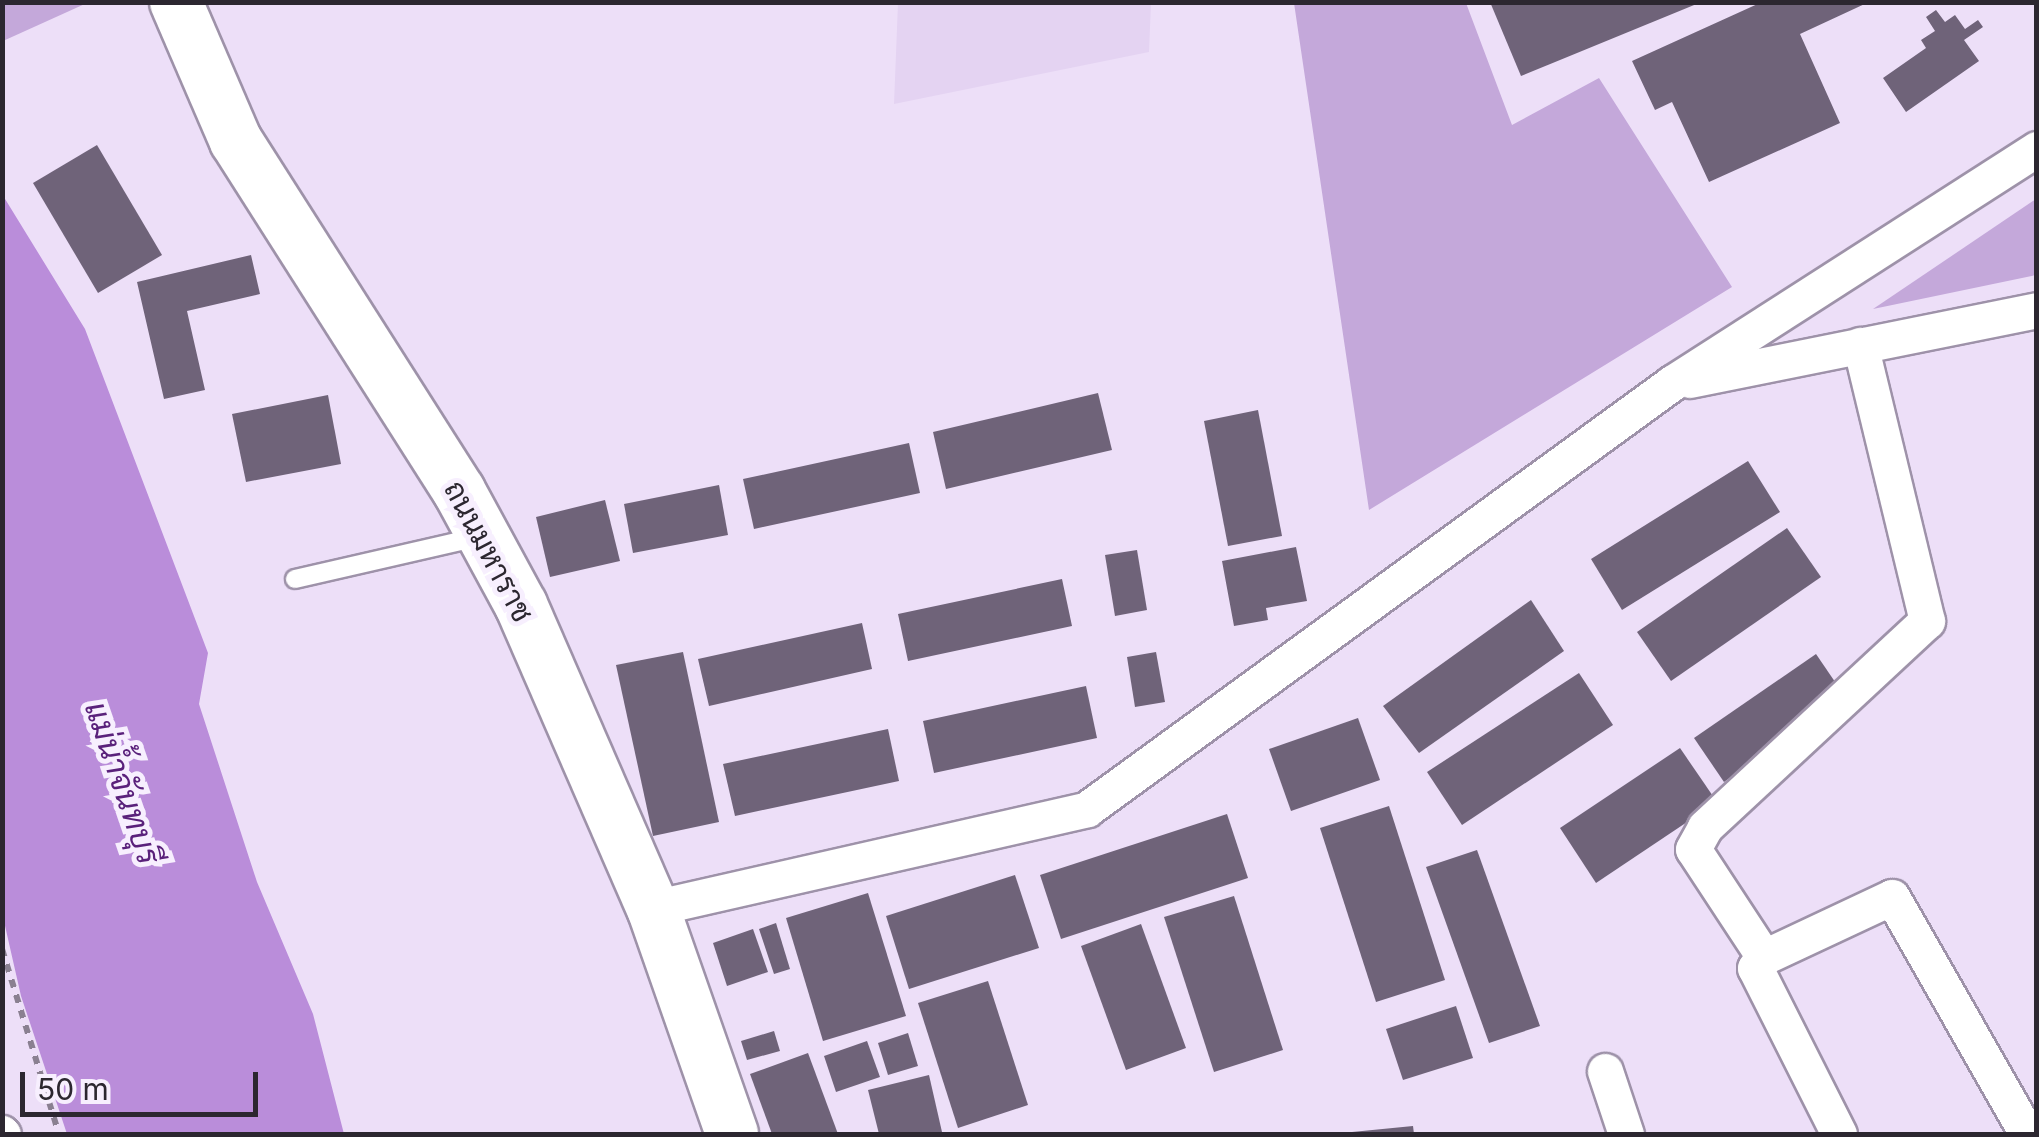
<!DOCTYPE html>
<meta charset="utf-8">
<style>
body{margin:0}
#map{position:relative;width:2039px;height:1137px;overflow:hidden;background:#eddff8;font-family:Inter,Sarabun,sans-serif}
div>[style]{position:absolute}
.built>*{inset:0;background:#e4d3f2}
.green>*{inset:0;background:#c4a8da}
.water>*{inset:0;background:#ba8dda}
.building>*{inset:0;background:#6f6379}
.path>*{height:6px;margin-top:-3px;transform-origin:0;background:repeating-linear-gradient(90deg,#8a8091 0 8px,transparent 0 16px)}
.roads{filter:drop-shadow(2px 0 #9e92a9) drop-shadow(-2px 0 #9e92a9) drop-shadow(0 2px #9e92a9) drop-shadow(0 -2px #9e92a9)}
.lane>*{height:18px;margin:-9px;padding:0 9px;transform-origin:9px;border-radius:9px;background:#fff}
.street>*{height:35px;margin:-17.5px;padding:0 17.5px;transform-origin:17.5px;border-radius:17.5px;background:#fff}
.secondary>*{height:52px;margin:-26px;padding:0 26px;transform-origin:26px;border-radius:26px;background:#fff}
span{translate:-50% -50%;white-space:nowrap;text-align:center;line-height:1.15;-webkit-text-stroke:10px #f7effe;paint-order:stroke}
.street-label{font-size:30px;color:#2c2730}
.water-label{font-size:32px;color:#5a217b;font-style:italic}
.frame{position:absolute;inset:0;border:5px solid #2c2730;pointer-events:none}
.scale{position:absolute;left:20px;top:1072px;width:238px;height:45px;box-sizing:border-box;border:5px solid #2c2730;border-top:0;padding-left:12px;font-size:30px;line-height:35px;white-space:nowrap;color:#2c2730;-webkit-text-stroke:8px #f7effe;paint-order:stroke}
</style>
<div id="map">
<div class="built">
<div style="clip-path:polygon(898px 3px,1151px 3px,1149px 52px,894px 104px)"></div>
</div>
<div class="green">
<div style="clip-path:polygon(3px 2px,87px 2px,87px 3px,3px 41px)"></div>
<div style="clip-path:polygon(1294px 3px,1466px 3px,1512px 125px,1599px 78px,1732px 287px,1369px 510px)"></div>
<div style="clip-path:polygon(2036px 199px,2036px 275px,1873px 309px)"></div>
</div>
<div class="water">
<div style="clip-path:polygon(2px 194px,85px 329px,208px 653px,199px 704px,257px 882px,313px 1014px,344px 1134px,67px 1134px,21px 996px,3px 917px)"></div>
</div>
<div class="building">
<div style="clip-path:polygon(1490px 2px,1699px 2px,1699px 3px,1521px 76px)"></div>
<div style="clip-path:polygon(1762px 2px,1869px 2px,1800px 34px,1840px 123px,1709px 182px,1672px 102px,1655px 110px,1632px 61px)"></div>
<div style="clip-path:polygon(1936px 10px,1945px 22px,1955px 15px,1965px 29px,1978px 20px,1983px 27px,1964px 40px,1979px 61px,1906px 112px,1883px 78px,1926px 48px,1921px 40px,1935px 31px,1926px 17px)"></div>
<div style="clip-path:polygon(97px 145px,162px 255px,98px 293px,33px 183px)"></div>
<div style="clip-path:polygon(251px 255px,260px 294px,187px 311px,205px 390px,164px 399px,137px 282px)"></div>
<div style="clip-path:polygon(1098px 393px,1112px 450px,946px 489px,933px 432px)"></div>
<div style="clip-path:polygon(328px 395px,341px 464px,246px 482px,232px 414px)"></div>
<div style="clip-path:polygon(1258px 410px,1282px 536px,1228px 546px,1204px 421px)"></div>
<div style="clip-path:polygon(909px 443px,920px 493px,754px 529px,743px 479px)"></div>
<div style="clip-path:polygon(1748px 461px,1780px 512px,1622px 610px,1591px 559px)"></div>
<div style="clip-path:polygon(719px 485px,728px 535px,633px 553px,624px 504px)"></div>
<div style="clip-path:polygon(605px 500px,620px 561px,550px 577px,536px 517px)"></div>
<div style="clip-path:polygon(1787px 528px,1821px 577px,1671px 681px,1637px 632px)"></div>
<div style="clip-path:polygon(1296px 547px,1307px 601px,1266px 608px,1268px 620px,1234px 626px,1222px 561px)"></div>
<div style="clip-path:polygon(1137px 550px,1147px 610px,1115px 616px,1105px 555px)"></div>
<div style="clip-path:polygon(1062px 579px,1072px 626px,908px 661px,898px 614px)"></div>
<div style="clip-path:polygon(1531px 600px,1564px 651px,1419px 753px,1383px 706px)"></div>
<div style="clip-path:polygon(862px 623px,872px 669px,709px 706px,698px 659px)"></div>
<div style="clip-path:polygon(683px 652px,719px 822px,653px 836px,616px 665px)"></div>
<div style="clip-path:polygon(1156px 652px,1165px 702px,1135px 707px,1127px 657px)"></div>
<div style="clip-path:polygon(1816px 654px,1846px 698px,1724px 782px,1694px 738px)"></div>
<div style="clip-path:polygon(1579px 673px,1613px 725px,1462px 825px,1427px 772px)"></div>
<div style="clip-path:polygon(1086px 686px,1097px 738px,934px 773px,923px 721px)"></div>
<div style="clip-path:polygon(1358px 718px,1380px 780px,1291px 811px,1269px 749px)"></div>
<div style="clip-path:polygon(888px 729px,899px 781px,735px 816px,723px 764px)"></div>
<div style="clip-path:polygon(1680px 748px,1717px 802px,1596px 883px,1560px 828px)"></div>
<div style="clip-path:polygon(1389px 806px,1445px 980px,1376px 1002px,1320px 828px)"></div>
<div style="clip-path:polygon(1227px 814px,1248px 878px,1061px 939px,1040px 875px)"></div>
<div style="clip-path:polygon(1477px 850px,1540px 1026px,1489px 1043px,1426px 867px)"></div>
<div style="clip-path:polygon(1015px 875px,1039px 948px,909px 989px,886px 916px)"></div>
<div style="clip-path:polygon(868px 893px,906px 1016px,823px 1041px,786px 918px)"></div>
<div style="clip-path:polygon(1234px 896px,1283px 1050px,1214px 1072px,1164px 917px)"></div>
<div style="clip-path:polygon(776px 923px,790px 969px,774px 974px,759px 929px)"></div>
<div style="clip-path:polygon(1141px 924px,1186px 1048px,1126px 1070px,1081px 946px)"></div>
<div style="clip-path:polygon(753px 929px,768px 972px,727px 986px,713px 943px)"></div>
<div style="clip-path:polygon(988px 981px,1028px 1105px,958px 1128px,918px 1003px)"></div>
<div style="clip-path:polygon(1456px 1006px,1473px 1058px,1403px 1080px,1386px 1029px)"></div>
<div style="clip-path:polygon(774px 1031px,780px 1051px,747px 1060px,741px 1041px)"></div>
<div style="clip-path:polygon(908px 1033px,918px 1066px,888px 1075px,878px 1043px)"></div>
<div style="clip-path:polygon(867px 1041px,880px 1077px,836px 1092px,824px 1056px)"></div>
<div style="clip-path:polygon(808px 1053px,838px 1134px,772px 1134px,750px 1074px)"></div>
<div style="clip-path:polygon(929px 1075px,942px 1132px,879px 1134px,868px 1090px)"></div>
<div style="clip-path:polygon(1413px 1126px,1414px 1134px,1352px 1134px,1352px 1132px)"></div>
</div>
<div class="path">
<div style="left:2px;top:949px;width:194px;rotate:72.9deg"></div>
</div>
<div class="roads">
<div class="lane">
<div style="left:295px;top:579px;width:189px;rotate:-12.9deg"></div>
</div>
<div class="street">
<div style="left:1690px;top:380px;width:353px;rotate:-11.4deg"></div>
<div style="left:653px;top:908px;width:445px;rotate:-12.8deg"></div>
<div style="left:1087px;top:809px;width:724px;rotate:-36.06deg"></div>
<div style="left:1672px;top:383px;width:433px;rotate:-32.7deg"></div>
<div style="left:1764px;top:957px;width:141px;rotate:-25.1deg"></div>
<div style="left:1892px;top:897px;width:273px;rotate:60.3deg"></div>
<div style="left:1605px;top:1071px;width:66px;rotate:71.6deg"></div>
<div style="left:2px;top:1133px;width:1px;rotate:45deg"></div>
<div style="left:1839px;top:1134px;width:186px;rotate:-116.8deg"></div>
<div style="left:1755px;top:968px;width:14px;rotate:-51deg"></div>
<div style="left:1764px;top:957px;width:129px;rotate:-123.3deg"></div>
<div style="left:1693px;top:849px;width:25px;rotate:-61deg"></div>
<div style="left:1705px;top:827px;width:303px;rotate:-42.9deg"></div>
<div style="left:1927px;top:621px;width:284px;rotate:-103.6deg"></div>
</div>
<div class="secondary">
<div style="left:176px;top:2px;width:151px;rotate:66.7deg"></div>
<div style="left:236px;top:141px;width:415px;rotate:57.5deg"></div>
<div style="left:459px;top:491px;width:130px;rotate:61.5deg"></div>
<div style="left:521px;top:605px;width:331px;rotate:66.5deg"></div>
<div style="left:653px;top:908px;width:239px;rotate:70.7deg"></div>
</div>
</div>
<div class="street-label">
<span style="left:489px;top:551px;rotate:62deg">ถนนมหาราช</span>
</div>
<div class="water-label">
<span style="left:122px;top:783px;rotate:71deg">แม่น้ำจันทบุรี</span>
</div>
<div class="frame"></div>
<div class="scale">50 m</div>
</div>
